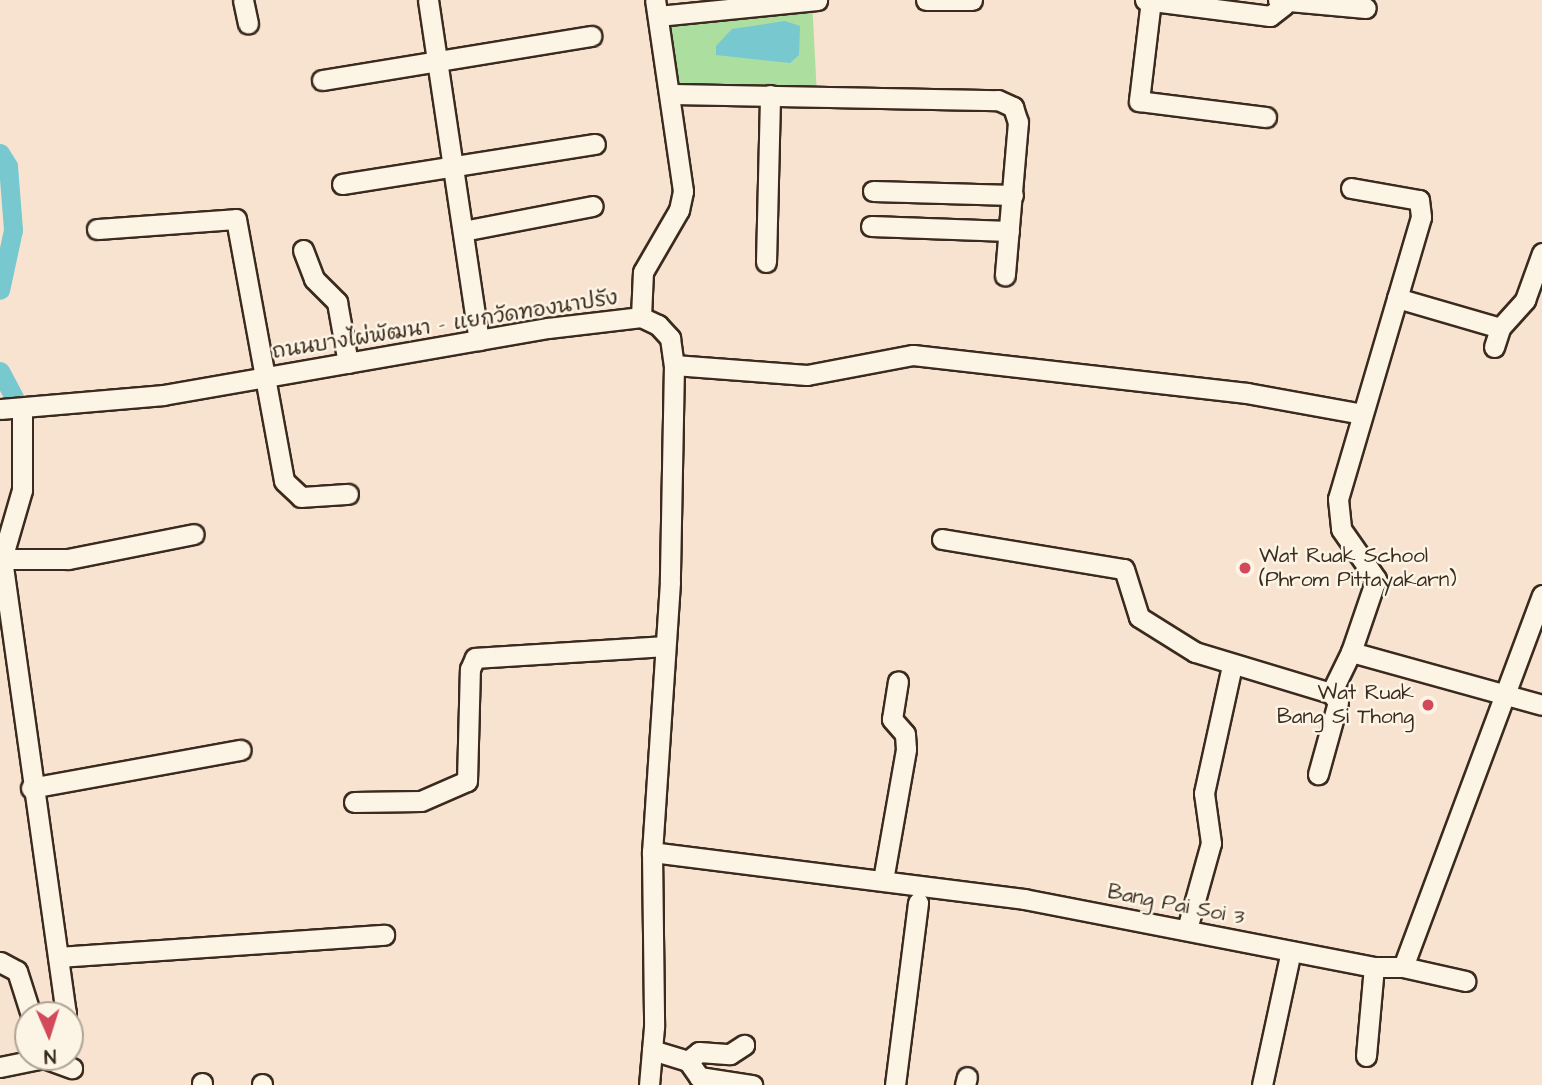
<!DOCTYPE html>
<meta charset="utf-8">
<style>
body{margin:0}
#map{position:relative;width:1542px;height:1085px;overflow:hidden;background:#f7e3cf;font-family:"Architects Daughter","Playpen Sans Thai",sans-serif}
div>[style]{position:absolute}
.green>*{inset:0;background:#acde9f}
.water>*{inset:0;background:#77c8cf}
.canal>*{height:19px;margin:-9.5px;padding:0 9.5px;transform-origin:9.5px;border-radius:9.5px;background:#77c8cf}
.roads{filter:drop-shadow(2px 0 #3b2a1e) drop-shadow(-2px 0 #3b2a1e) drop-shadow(0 2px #3b2a1e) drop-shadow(0 -2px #3b2a1e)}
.minor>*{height:19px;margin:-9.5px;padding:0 9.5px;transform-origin:9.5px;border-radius:9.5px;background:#fcf5e5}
.dots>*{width:19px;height:19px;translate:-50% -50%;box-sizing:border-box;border:4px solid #fcf5e5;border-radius:50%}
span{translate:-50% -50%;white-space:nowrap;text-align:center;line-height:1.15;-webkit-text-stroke:5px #fcf5e5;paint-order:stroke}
.street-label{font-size:21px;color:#3b2a1e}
.poi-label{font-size:21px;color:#3b2a1e}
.left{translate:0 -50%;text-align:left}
.right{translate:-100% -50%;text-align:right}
.north{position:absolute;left:14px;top:1001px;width:70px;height:70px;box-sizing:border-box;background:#fcf5e5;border:2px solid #afa495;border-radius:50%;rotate:177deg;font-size:19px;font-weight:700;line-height:28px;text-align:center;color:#3b2a1e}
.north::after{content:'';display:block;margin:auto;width:24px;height:32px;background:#d1495b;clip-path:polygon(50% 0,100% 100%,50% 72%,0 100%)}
</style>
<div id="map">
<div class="green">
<div style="clip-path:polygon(812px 0,817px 96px,673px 94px,658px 16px)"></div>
</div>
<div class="water">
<div style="clip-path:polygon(785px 21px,800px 26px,799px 55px,790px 63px,716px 55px,716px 46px,732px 29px)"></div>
</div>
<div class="canal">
<div style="left:0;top:153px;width:15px;rotate:58deg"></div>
<div style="left:8px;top:166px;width:64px;rotate:85.5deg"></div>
<div style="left:13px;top:230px;width:61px;rotate:102.2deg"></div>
<div style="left:0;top:371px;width:30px;rotate:62deg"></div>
</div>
<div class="roads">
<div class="minor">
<div style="left:243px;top:0;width:24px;rotate:78deg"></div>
<div style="left:428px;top:0;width:344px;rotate:81.5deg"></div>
<div style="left:926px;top:0;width:46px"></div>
<div style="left:1145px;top:0;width:126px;rotate:7.3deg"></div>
<div style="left:1270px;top:16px;width:18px;rotate:-38deg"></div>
<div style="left:1151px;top:0;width:102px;rotate:96.8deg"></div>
<div style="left:1139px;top:101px;width:128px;rotate:7.2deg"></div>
<div style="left:1278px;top:0;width:88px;rotate:5.2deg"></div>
<div style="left:658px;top:16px;width:160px;rotate:-5.7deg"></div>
<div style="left:322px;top:80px;width:273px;rotate:-9.3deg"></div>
<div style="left:673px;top:94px;width:325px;rotate:1.1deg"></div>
<div style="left:998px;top:100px;width:17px;rotate:25deg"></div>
<div style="left:1013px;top:107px;width:16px;rotate:72deg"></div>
<div style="left:1018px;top:122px;width:154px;rotate:94.9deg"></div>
<div style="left:342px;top:184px;width:256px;rotate:-9deg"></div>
<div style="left:1351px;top:188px;width:69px;rotate:10deg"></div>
<div style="left:1419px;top:200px;width:17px;rotate:83deg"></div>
<div style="left:1421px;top:217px;width:294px;rotate:106.4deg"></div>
<div style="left:1338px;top:499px;width:30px;rotate:84deg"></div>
<div style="left:1341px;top:529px;width:61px;rotate:55deg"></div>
<div style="left:1376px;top:579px;width:77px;rotate:108.9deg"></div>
<div style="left:1351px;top:652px;width:198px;rotate:15.5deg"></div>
<div style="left:873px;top:191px;width:140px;rotate:1.6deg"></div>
<div style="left:871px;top:226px;width:138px;rotate:2.1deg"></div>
<div style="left:97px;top:229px;width:139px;rotate:-4.1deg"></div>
<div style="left:236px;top:219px;width:266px;rotate:79.6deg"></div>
<div style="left:284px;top:481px;width:23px;rotate:43deg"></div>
<div style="left:301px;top:497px;width:47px;rotate:-3.7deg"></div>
<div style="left:463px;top:231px;width:132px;rotate:-10.9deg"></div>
<div style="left:303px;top:250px;width:31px;rotate:69deg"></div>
<div style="left:314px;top:279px;width:33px;rotate:45deg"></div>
<div style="left:337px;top:302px;width:62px;rotate:79.8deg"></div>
<div style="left:766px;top:262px;width:167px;rotate:-88.6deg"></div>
<div style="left:1397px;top:298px;width:107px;rotate:16.2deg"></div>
<div style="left:641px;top:317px;width:45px;rotate:-87.5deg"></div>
<div style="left:643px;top:272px;width:72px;rotate:-59.9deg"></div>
<div style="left:679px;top:210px;width:19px;rotate:-78deg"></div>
<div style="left:683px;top:191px;width:193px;rotate:-98.3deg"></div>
<div style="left:1494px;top:347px;width:20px;rotate:-72deg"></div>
<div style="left:1500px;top:328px;width:38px;rotate:-48deg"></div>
<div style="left:1525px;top:300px;width:50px;rotate:-70.1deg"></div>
<div style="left:674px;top:365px;width:133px;rotate:4.3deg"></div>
<div style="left:807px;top:375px;width:108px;rotate:-10.7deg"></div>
<div style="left:913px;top:355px;width:336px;rotate:6.5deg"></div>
<div style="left:1247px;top:393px;width:117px;rotate:10.3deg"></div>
<div style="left:0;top:409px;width:164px;rotate:-4.9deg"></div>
<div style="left:163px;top:395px;width:391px;rotate:-9.9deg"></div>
<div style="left:548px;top:328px;width:94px;rotate:-6.7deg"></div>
<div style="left:641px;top:317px;width:19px;rotate:25deg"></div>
<div style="left:658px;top:325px;width:18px;rotate:47deg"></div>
<div style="left:670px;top:338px;width:27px;rotate:82deg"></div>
<div style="left:674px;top:365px;width:217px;rotate:91.1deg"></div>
<div style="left:670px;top:582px;width:271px;rotate:93.8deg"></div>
<div style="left:652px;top:852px;width:175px;rotate:89.3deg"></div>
<div style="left:654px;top:1027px;width:58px;rotate:94.9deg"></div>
<div style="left:22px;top:409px;width:81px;rotate:90deg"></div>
<div style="left:22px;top:490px;width:72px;rotate:106.2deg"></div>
<div style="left:2px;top:559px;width:460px;rotate:82deg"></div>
<div style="left:942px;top:539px;width:184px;rotate:9.4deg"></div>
<div style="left:1124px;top:569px;width:50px;rotate:72.6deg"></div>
<div style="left:1139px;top:617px;width:66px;rotate:32deg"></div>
<div style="left:1195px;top:652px;width:142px;rotate:16.8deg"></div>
<div style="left:1331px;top:693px;width:11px;rotate:52deg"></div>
<div style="left:1338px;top:702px;width:75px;rotate:105.5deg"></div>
<div style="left:2px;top:559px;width:66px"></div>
<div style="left:68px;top:559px;width:128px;rotate:-11.2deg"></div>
<div style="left:1331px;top:693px;width:46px;rotate:-64deg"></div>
<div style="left:31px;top:788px;width:213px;rotate:-10.3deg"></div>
<div style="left:354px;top:802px;width:67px;rotate:-0.9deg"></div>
<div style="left:421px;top:801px;width:50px;rotate:-23.5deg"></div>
<div style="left:467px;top:781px;width:112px;rotate:-88.5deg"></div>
<div style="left:470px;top:669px;width:12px;rotate:-66deg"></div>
<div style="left:475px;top:658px;width:190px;rotate:-3.6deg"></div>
<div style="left:652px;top:852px;width:375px;rotate:7.2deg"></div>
<div style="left:1024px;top:899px;width:357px;rotate:11deg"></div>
<div style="left:1374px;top:967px;width:29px"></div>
<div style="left:1403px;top:967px;width:397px;rotate:-69.5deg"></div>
<div style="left:883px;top:880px;width:133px;rotate:-80deg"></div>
<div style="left:906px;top:749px;width:15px;rotate:-94deg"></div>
<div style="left:905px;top:734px;width:20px;rotate:-131deg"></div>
<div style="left:892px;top:719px;width:38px;rotate:-81deg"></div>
<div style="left:1187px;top:929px;width:89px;rotate:-74.4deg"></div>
<div style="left:1211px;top:843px;width:50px;rotate:-98deg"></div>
<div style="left:1204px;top:793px;width:130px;rotate:-77.6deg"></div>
<div style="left:58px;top:957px;width:327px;rotate:-3.9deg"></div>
<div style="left:0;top:962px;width:19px;rotate:28deg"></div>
<div style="left:17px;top:971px;width:43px;rotate:72.4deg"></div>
<div style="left:1403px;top:967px;width:64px;rotate:12.7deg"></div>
<div style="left:31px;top:1015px;width:35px;rotate:-5deg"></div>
<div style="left:652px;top:1050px;width:38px;rotate:17deg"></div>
<div style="left:688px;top:1061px;width:19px;rotate:55deg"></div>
<div style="left:699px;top:1077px;width:54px;rotate:8.6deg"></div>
<div style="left:1366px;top:1056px;width:89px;rotate:-84.9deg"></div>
<div style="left:688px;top:1061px;width:14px;rotate:-39deg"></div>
<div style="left:699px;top:1052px;width:31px;rotate:4deg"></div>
<div style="left:730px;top:1054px;width:17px;rotate:-33deg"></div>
<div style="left:0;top:1067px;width:45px;rotate:-11.6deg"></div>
<div style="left:44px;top:1058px;width:30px;rotate:20deg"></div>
<div style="left:262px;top:1084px;width:1px;rotate:90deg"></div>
<div style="left:202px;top:1085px;width:2px;rotate:-90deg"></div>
<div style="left:895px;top:1085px;width:184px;rotate:-82.8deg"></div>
<div style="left:965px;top:1085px;width:8px;rotate:-76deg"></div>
<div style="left:1262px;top:1085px;width:137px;rotate:-77.8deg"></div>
</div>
</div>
<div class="dots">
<div style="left:1245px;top:568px;background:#d1495b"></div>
<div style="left:1428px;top:705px;background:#d1495b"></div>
</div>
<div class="street-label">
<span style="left:445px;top:325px;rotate:-9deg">ถนนบางไผ่พัฒนา – แยกวัดทองนาปรัง</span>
<span style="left:1176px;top:905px;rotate:11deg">Bang Pai Soi 3</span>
</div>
<div class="poi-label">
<span class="left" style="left:1259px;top:568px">Wat Ruak School<br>(Phrom Pittayakarn)</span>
<span class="right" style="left:1414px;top:705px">Wat Ruak<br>Bang Si Thong</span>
</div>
<div class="north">N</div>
</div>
